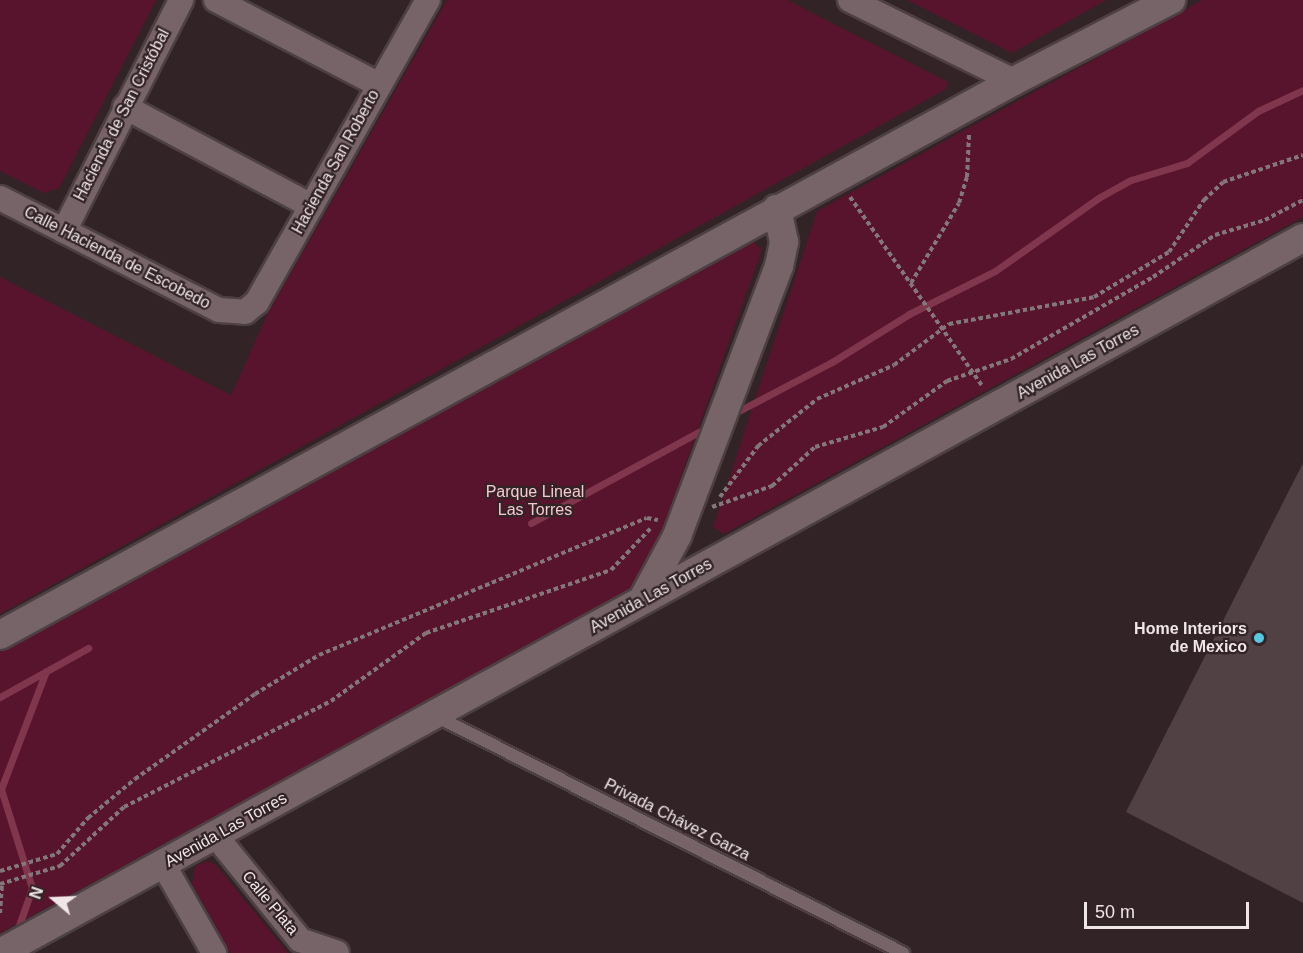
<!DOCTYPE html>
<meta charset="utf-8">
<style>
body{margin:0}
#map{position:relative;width:1303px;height:953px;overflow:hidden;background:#322326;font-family:Helvetica,sans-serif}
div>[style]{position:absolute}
.green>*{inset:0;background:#58142c}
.stream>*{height:7px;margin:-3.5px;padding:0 3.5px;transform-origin:3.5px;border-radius:3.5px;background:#80374d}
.building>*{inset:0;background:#514044}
.path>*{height:4px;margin-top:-2px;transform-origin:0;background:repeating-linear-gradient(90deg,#84777a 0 4.5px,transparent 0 7.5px)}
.roads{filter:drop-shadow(2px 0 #4d4043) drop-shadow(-2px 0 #4d4043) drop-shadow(0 2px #4d4043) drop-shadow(0 -2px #4d4043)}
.service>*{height:12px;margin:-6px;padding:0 6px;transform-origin:6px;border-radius:6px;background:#766468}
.minor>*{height:24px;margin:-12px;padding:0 12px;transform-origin:12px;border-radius:12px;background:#766468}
.tertiary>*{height:28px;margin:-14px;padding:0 14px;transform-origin:14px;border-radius:14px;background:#766468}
.dots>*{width:16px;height:16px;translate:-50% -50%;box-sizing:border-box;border:3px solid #322326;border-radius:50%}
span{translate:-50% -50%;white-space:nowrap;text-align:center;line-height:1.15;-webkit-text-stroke:4.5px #322326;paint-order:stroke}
.street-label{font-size:16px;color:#f0e6e8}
.park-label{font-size:16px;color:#f5c8d1}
.poi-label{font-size:16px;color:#f0e6e8;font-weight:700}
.right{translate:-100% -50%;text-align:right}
.north{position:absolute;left:24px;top:869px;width:60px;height:60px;-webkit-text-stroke:4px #322326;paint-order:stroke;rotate:289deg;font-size:16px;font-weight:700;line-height:24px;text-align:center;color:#f0e6e8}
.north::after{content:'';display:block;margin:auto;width:21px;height:27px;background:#f0e6e8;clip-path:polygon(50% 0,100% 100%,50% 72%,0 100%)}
.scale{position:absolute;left:1084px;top:902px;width:165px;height:27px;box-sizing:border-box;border:3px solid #f0e6e8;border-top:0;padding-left:8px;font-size:18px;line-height:21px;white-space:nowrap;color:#f0e6e8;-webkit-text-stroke:4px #322326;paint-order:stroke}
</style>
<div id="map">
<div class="green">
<div style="clip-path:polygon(0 0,156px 0,59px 188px,44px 193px,0 171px)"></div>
<div style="clip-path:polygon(447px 0,787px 0,948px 82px,946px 89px,0 614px,0 277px,231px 395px,268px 313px)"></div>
<div style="clip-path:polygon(907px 0,1106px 0,1012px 53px)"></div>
<div style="clip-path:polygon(1202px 0,1303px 0,1303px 217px,724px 534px,713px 527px,817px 211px)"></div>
<div style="clip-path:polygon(750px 240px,762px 249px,658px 541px,630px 591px,0 933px,0 652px)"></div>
<div style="clip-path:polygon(208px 861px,216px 865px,288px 953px,230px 953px,192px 884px,195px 866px)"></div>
</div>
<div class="stream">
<div style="left:731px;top:415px;width:114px;rotate:-27.7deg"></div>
<div style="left:832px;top:362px;width:91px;rotate:-31.9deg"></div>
<div style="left:909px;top:314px;width:96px;rotate:-26.6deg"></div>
<div style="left:995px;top:271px;width:128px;rotate:-35.2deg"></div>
<div style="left:1100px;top:197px;width:35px;rotate:-29deg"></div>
<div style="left:1131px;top:180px;width:59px;rotate:-16.9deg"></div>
<div style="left:1187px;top:163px;width:88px;rotate:-36.2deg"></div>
<div style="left:1258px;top:111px;width:50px;rotate:-25deg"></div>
<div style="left:531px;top:523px;width:201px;rotate:-28.5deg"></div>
<div style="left:0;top:697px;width:101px;rotate:-29.1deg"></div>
<div style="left:16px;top:934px;width:49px;rotate:-70.8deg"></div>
<div style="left:32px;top:888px;width:104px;rotate:-107.4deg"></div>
<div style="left:1px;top:789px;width:126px;rotate:-69.1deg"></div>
</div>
<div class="building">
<div style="clip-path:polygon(1303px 463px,1303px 903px,1126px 812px)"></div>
</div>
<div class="path">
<div style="left:850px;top:197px;width:232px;rotate:55deg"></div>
<div style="left:911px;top:283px;width:93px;rotate:-59deg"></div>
<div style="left:959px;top:203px;width:27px;rotate:-73deg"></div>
<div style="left:967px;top:177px;width:43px;rotate:-87.3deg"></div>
<div style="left:720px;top:497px;width:64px;rotate:-53.3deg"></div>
<div style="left:758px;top:446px;width:75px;rotate:-38.5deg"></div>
<div style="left:817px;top:399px;width:84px;rotate:-23.8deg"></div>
<div style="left:894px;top:365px;width:69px;rotate:-36.7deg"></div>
<div style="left:949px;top:324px;width:147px;rotate:-10.5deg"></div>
<div style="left:1094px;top:297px;width:87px;rotate:-31deg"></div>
<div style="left:1169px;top:252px;width:63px;rotate:-56.1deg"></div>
<div style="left:1204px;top:200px;width:26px;rotate:-43deg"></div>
<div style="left:1223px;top:182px;width:84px;rotate:-18.6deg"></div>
<div style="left:712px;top:507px;width:64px;rotate:-19.3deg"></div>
<div style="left:772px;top:486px;width:58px;rotate:-42.2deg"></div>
<div style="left:815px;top:447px;width:71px;rotate:-16.4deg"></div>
<div style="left:883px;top:427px;width:79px;rotate:-35.7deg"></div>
<div style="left:947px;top:381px;width:68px;rotate:-19deg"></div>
<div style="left:1011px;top:359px;width:164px;rotate:-30deg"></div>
<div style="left:1153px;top:277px;width:75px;rotate:-34.1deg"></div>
<div style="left:1215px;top:235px;width:52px;rotate:-16.7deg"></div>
<div style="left:1265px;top:220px;width:43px;rotate:-27.8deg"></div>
<div style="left:0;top:871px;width:59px;rotate:-16.6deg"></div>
<div style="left:57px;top:854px;width:48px;rotate:-49.3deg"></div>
<div style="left:88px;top:818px;width:61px;rotate:-39.7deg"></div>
<div style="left:135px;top:779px;width:147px;rotate:-35.3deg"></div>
<div style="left:255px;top:694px;width:75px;rotate:-31.4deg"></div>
<div style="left:319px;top:655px;width:355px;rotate:-22.7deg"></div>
<div style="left:647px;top:518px;width:11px;rotate:10deg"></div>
<div style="left:0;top:884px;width:63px;rotate:-16.7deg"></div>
<div style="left:60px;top:866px;width:87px;rotate:-42.7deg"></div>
<div style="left:124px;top:807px;width:233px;rotate:-27.1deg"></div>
<div style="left:331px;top:701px;width:117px;rotate:-35.6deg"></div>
<div style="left:426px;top:633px;width:195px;rotate:-18.8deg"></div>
<div style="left:611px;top:570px;width:57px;rotate:-46.4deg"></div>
<div style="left:0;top:913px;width:30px;rotate:-86deg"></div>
</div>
<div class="roads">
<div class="service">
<div style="left:436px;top:716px;width:524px;rotate:26.91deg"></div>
</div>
<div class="minor">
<div style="left:216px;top:0;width:184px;rotate:27.5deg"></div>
<div style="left:850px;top:0;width:183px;rotate:26.3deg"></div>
<div style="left:125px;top:107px;width:211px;rotate:28deg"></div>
<div style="left:0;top:198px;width:246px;rotate:27.1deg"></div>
<div style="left:219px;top:310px;width:26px;rotate:4deg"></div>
<div style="left:245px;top:312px;width:16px;rotate:-40deg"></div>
<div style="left:257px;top:302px;width:347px;rotate:-60.5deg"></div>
<div style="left:64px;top:231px;width:259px;rotate:-63.1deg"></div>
<div style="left:215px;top:835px;width:135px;rotate:51deg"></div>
<div style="left:300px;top:940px;width:39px;rotate:19deg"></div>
<div style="left:163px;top:864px;width:103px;rotate:60.2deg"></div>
</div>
<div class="tertiary">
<div style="left:643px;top:599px;width:72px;rotate:-61.6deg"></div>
<div style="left:677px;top:536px;width:289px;rotate:-69.3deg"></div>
<div style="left:779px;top:266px;width:25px;rotate:-78deg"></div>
<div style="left:784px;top:242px;width:34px;rotate:-102deg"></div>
<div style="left:0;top:635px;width:1155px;rotate:-28.65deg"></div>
<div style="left:1014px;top:81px;width:177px;rotate:-27.3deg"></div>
<div style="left:0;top:953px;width:1486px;rotate:-28.76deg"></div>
</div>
</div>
<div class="dots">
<div style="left:1259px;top:638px;background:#56c9e1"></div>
</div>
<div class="street-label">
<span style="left:122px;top:115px;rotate:-63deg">Hacienda de San Cristóbal</span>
<span style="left:336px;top:162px;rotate:-61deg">Hacienda San Roberto</span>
<span style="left:117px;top:258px;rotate:27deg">Calle Hacienda de Escobedo</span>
<span style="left:1078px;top:362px;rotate:-29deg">Avenida Las Torres</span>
<span style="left:651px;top:596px;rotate:-29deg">Avenida Las Torres</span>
<span style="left:677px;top:820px;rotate:27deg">Privada Chávez Garza</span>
<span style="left:226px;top:830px;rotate:-29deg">Avenida Las Torres</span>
<span style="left:270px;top:903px;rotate:50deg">Calle Plata</span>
</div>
<div class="park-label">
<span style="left:535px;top:501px">Parque Lineal<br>Las Torres</span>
</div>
<div class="poi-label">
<span class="right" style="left:1247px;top:638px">Home Interiors<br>de Mexico</span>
</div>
<div class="north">N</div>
<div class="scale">50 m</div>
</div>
